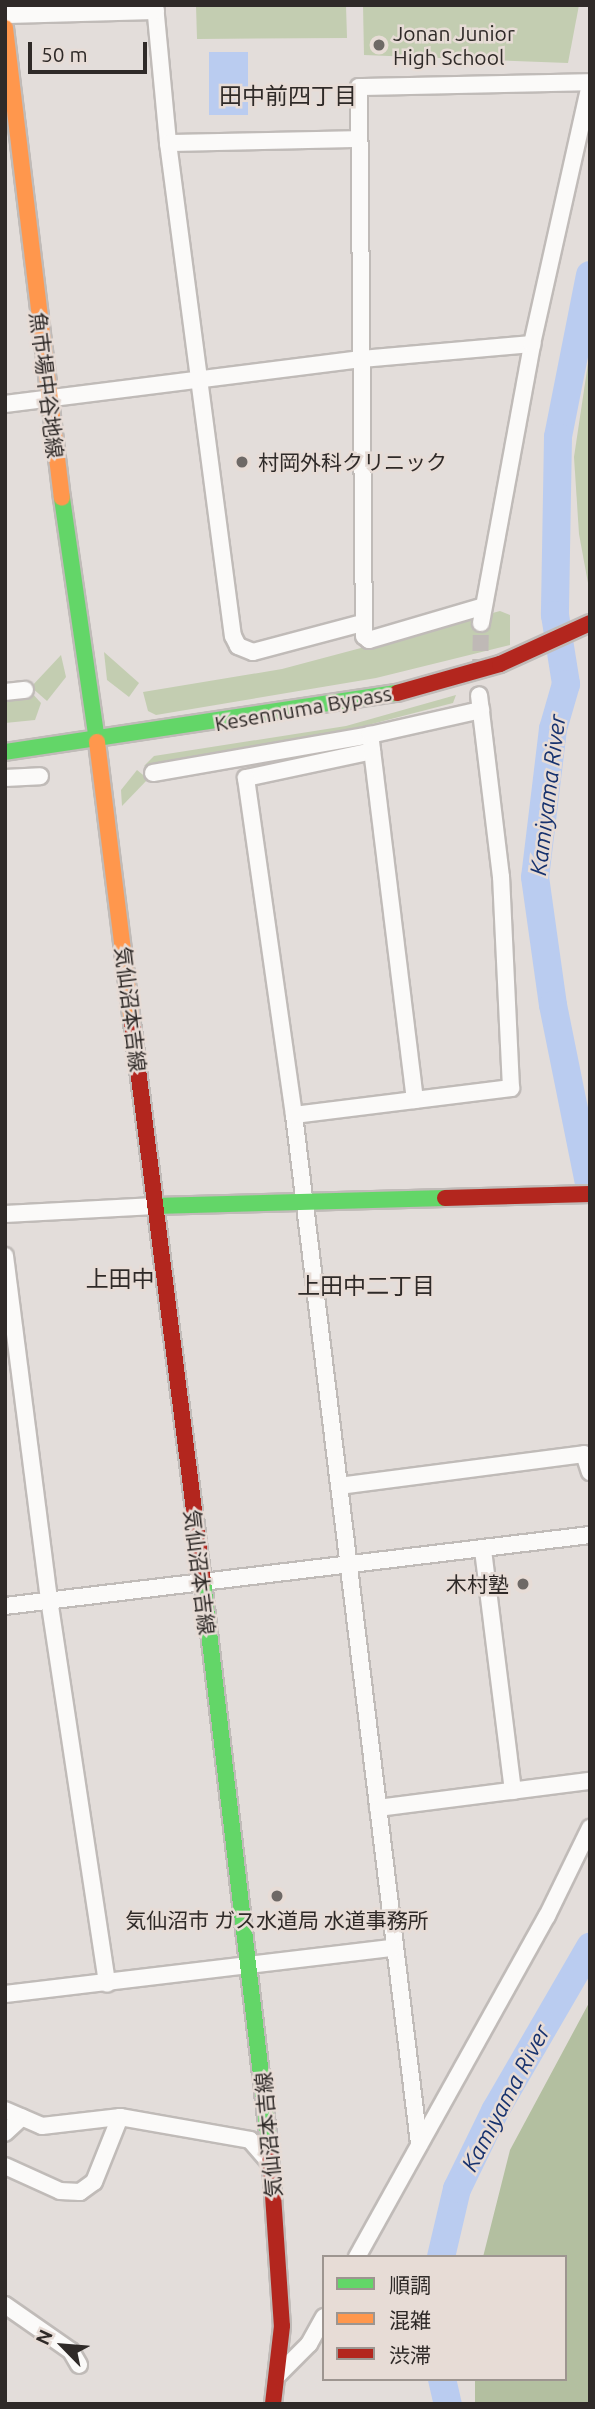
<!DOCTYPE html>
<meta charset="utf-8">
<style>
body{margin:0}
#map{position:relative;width:595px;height:2409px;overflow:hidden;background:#e3ddda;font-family:Ubuntu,"Noto Sans JP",sans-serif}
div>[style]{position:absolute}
.green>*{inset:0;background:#c3cdb1}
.forest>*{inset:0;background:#b3bfa0}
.water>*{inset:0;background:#baccf0}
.river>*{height:28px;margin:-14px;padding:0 14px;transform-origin:14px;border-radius:14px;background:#baccf0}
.street-tunnel>*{height:16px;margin-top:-8px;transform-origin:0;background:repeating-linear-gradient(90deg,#bfb9b6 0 16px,transparent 0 24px)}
.roads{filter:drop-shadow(2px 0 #c0bbb8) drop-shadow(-2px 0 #c0bbb8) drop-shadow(0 2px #c0bbb8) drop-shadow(0 -2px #c0bbb8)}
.street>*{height:16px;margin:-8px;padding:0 8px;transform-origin:8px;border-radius:8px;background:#fbfaf9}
.fast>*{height:16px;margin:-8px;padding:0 8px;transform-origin:8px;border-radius:8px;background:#63d668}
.slow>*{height:16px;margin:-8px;padding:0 8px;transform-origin:8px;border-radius:8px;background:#ff974d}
.jam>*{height:16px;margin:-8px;padding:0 8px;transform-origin:8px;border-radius:8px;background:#b3261e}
.dots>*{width:19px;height:19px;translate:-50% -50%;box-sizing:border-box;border:4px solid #e7dcd6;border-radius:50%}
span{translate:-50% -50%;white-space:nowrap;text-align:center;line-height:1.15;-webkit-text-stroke:5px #e7dcd6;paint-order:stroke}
.poi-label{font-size:21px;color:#2f2a28}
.left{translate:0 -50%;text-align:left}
.right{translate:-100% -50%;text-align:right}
.street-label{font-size:21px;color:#2f2a28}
.neighbourhood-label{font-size:23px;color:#2f2a28}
.water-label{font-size:23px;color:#17326e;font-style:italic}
.frame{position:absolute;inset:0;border:7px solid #2f2a28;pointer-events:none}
.legend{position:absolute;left:322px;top:2255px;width:245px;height:126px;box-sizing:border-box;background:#e7dcd6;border:2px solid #9d9590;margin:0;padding:9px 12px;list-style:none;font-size:21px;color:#2f2a28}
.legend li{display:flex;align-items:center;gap:14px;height:35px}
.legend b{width:35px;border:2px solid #9d9590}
.north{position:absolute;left:28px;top:2311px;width:70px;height:70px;-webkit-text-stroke:5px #e7dcd6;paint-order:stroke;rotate:295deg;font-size:19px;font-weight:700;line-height:28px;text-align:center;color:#2f2a28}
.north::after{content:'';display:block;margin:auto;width:24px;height:32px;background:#2f2a28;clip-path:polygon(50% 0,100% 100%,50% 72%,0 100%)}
.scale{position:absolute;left:28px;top:42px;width:119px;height:32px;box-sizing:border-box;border:4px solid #2f2a28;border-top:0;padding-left:9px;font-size:21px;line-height:24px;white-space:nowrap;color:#2f2a28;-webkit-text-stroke:5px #e7dcd6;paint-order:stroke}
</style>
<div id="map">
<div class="green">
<div style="clip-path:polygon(196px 5px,346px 5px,347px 38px,197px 39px)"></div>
<div style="clip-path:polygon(363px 5px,579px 5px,568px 63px,364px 55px)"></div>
<div style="clip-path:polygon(590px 350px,590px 594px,579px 534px,574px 457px)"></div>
<div style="clip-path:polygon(500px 611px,510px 615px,510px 645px,376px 678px,156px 715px,148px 711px,143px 692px,282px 669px)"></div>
<div style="clip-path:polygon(104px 652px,139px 683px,129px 697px,107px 680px)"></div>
<div style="clip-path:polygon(61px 655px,66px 677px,47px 701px,31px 687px)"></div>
<div style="clip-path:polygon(31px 692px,41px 703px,35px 720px,5px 723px,5px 698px)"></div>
<div style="clip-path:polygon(456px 695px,453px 703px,364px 726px,144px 766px,154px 756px,346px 726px)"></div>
<div style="clip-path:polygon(137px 770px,148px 779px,122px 806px,121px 790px)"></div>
</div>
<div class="forest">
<div style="clip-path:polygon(590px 2001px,590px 2404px,475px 2404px,475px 2379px,565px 2379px,565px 2257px,483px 2257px,510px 2150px)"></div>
</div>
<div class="water">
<div style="clip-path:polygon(209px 52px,248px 52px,248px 115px,209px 115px)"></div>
</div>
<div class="river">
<div style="left:590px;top:275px;width:165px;rotate:101.2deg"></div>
<div style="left:558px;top:437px;width:178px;rotate:91deg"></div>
<div style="left:555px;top:615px;width:70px;rotate:80.9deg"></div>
<div style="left:566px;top:684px;width:47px;rotate:106.1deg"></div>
<div style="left:553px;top:729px;width:149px;rotate:96.9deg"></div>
<div style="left:535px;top:877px;width:129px;rotate:82deg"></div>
<div style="left:553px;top:1005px;width:187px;rotate:78.6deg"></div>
<div style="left:441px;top:2257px;width:70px;rotate:-76.8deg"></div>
<div style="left:457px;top:2189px;width:87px;rotate:-64deg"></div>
<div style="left:495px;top:2111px;width:190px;rotate:-59.9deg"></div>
<div style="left:442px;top:2379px;width:26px;rotate:77deg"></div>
</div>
<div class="street-tunnel">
<div style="left:480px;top:675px;width:52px;rotate:-88.9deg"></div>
</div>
<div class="roads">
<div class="street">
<div style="left:155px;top:5px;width:139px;rotate:84.6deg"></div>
<div style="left:168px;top:143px;width:497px;rotate:82.5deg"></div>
<div style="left:233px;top:636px;width:11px;rotate:63deg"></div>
<div style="left:238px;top:646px;width:16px;rotate:22deg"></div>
<div style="left:253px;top:652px;width:113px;rotate:-14.9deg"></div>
<div style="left:5px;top:15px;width:151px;rotate:-1.5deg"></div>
<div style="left:168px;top:143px;width:189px;rotate:-1.2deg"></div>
<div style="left:5px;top:404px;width:359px;rotate:-7.2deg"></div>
<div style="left:361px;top:359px;width:172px;rotate:-5deg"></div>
<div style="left:481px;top:607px;width:117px;rotate:163.6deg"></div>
<div style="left:369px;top:640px;width:6px;rotate:-141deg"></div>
<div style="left:364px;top:636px;width:549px;rotate:-90.52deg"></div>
<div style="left:359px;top:87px;width:231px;rotate:-1.2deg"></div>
<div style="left:481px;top:623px;width:284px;rotate:-79.6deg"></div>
<div style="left:532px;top:344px;width:265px;rotate:-77.4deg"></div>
<div style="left:5px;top:692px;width:20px;rotate:-6deg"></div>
<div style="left:372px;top:751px;width:129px;rotate:167.9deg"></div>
<div style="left:246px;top:778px;width:340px;rotate:81.9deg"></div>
<div style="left:294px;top:1115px;width:1037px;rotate:83.07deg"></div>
<div style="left:153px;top:773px;width:220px;rotate:-9.9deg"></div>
<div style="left:5px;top:778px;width:35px;rotate:-3deg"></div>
<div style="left:415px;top:1100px;width:368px;rotate:-97deg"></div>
<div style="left:370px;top:735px;width:114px;rotate:-12.7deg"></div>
<div style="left:294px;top:1115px;width:219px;rotate:-7.1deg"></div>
<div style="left:511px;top:1088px;width:211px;rotate:-92.7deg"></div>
<div style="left:501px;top:877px;width:183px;rotate:-96.9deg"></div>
<div style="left:5px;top:1214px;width:150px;rotate:-3.1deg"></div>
<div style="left:5px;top:1256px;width:346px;rotate:82.7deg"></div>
<div style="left:49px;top:1599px;width:389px;rotate:81.4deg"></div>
<div style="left:339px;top:1486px;width:247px;rotate:-7.4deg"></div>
<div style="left:584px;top:1454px;width:19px;rotate:72deg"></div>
<div style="left:483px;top:1550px;width:243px;rotate:82.9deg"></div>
<div style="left:5px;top:1606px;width:589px;rotate:-6.92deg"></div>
<div style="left:378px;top:1808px;width:214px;rotate:-7.3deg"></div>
<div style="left:5px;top:1994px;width:391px;rotate:-6.8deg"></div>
<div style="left:5px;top:2110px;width:40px;rotate:23.4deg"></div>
<div style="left:42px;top:2126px;width:79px;rotate:-6.6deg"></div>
<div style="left:120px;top:2117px;width:132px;rotate:10deg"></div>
<div style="left:250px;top:2140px;width:32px;rotate:49deg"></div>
<div style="left:5px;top:2133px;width:23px;rotate:-43deg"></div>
<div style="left:5px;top:2166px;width:60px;rotate:24.4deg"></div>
<div style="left:60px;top:2191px;width:20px;rotate:3deg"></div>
<div style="left:80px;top:2192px;width:17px;rotate:-36deg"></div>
<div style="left:94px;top:2182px;width:70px;rotate:-68.2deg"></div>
<div style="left:357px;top:2257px;width:390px;rotate:-60.9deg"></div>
<div style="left:547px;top:1916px;width:98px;rotate:-64deg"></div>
<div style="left:5px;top:2305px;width:80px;rotate:34.9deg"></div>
<div style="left:71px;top:2351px;width:16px;rotate:60deg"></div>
<div style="left:278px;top:2375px;width:44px;rotate:-45deg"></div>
<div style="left:309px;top:2344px;width:31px;rotate:-61deg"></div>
</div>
<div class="fast">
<div style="left:62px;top:498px;width:246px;rotate:81.8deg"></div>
<div style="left:5px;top:752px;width:396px;rotate:-8.6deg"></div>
<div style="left:155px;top:1206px;width:290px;rotate:-1.6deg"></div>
<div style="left:203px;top:1581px;width:574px;rotate:83.3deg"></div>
</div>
<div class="slow">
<div style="left:5px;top:28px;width:473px;rotate:83.1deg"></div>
<div style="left:97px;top:742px;width:282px;rotate:82.9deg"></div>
</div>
<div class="jam">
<div style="left:397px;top:693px;width:107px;rotate:-15.7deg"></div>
<div style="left:500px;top:664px;width:99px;rotate:-24.5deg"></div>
<div style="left:132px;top:1022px;width:563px;rotate:82.76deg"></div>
<div style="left:445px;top:1198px;width:145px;rotate:-1.6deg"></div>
<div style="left:270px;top:2151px;width:175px;rotate:86.1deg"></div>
<div style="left:282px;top:2326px;width:79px;rotate:96.6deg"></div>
</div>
</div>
<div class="dots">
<div style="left:379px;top:45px;background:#6e6966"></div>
<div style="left:242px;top:462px;background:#6e6966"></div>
<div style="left:523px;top:1584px;background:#6e6966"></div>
<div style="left:277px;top:1896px;background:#6e6966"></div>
</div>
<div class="poi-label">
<span class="left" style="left:393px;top:45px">Jonan Junior<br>High School</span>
<span class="left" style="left:258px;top:462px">村岡外科クリニック</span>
<span class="right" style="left:509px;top:1584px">木村塾</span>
<span style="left:277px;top:1920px">気仙沼市 ガス水道局 水道事務所</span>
</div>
<div class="street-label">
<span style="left:47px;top:385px;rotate:83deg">魚市場中谷地線</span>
<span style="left:303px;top:708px;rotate:-10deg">Kesennuma Bypass</span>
<span style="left:131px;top:1009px;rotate:83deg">気仙沼本吉線</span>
<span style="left:200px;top:1572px;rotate:83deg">気仙沼本吉線</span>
<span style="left:268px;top:2135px;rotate:-95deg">気仙沼本吉線</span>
</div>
<div class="neighbourhood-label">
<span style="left:288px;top:96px">田中前四丁目</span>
<span style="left:120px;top:1279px">上田中</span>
<span style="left:366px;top:1286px">上田中二丁目</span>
</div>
<div class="water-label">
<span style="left:548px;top:795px;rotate:-83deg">Kamiyama River</span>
<span style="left:506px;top:2098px;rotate:-62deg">Kamiyama River</span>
</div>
<div class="frame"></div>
<ul class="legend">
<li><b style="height:9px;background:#63d668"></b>順調</li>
<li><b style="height:9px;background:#ff974d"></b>混雑</li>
<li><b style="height:9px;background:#b3261e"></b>渋滞</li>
</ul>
<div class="north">N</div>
<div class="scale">50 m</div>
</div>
